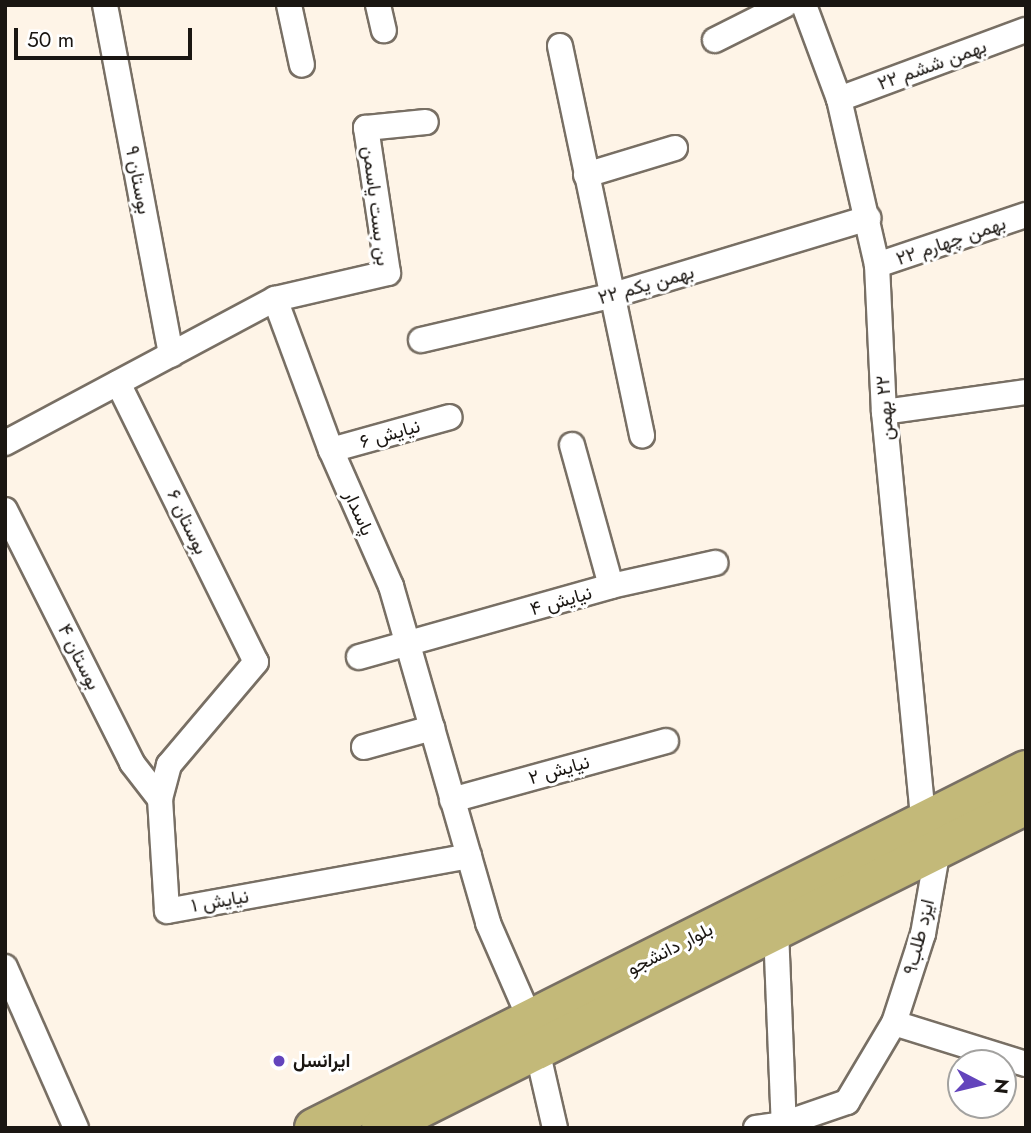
<!DOCTYPE html>
<meta charset="utf-8">
<style>
body{margin:0}
#map{position:relative;width:1031px;height:1133px;overflow:hidden;background:#fef4e7;font-family:Jost,Vazirmatn,sans-serif}
div>[style]{position:absolute}
.roads{filter:drop-shadow(2px 0 #786f64) drop-shadow(-2px 0 #786f64) drop-shadow(0 2px #786f64) drop-shadow(0 -2px #786f64)}
.street>*{height:24px;margin:-12px;padding:0 12px;transform-origin:12px;border-radius:12px;background:#fff}
.primary>*{height:38px;margin:-19px;padding:0 19px;transform-origin:19px;border-radius:19px;background:#c3b979}
.dots>*{width:19px;height:19px;translate:-50% -50%;box-sizing:border-box;border:4px solid #fff;border-radius:50%}
span{translate:-50% -50%;white-space:nowrap;text-align:center;line-height:1.15;-webkit-text-stroke:6px #fff;paint-order:stroke}
.street-label{font-size:19px;color:#1a1612}
.poi-label{font-size:19px;color:#1a1612;font-weight:700}
.left{translate:0 -50%;text-align:left}
.frame{position:absolute;inset:0;border:7px solid #1a1612;pointer-events:none}
.north{position:absolute;left:947px;top:1049px;width:70px;height:70px;box-sizing:border-box;background:#fff;border:2px solid #a3a2a0;border-radius:50%;rotate:97deg;font-size:19px;font-weight:700;line-height:28px;text-align:center;color:#1a1612}
.north::after{content:'';display:block;margin:auto;width:24px;height:32px;background:#6344bc;clip-path:polygon(50% 0,100% 100%,50% 72%,0 100%)}
.scale{position:absolute;left:14px;top:28px;width:178px;height:32px;box-sizing:border-box;border:4px solid #1a1612;border-top:0;padding-left:9px;font-size:21px;line-height:24px;white-space:nowrap;color:#1a1612;-webkit-text-stroke:5px #fff;paint-order:stroke}
</style>
<div id="map">
<div class="roads">
<div class="street">
<div style="left:105px;top:5px;width:356px;rotate:79.3deg"></div>
<div style="left:289px;top:5px;width:61px;rotate:77.8deg"></div>
<div style="left:378px;top:5px;width:26px;rotate:77deg"></div>
<div style="left:804px;top:5px;width:100px;rotate:69.6deg"></div>
<div style="left:839px;top:99px;width:170px;rotate:77.1deg"></div>
<div style="left:877px;top:265px;width:147px;rotate:87.3deg"></div>
<div style="left:884px;top:412px;width:410px;rotate:84.5deg"></div>
<div style="left:715px;top:40px;width:78px;rotate:-26.6deg"></div>
<div style="left:560px;top:46px;width:398px;rotate:78.1deg"></div>
<div style="left:839px;top:99px;width:199px;rotate:-20.3deg"></div>
<div style="left:586px;top:175px;width:93px;rotate:-16.9deg"></div>
<div style="left:877px;top:265px;width:157px;rotate:-18.6deg"></div>
<div style="left:275px;top:299px;width:161px;rotate:69.7deg"></div>
<div style="left:331px;top:450px;width:149px;rotate:66.2deg"></div>
<div style="left:391px;top:586px;width:351px;rotate:73.9deg"></div>
<div style="left:488px;top:923px;width:105px;rotate:66.4deg"></div>
<div style="left:421px;top:340px;width:194px;rotate:-13.1deg"></div>
<div style="left:610px;top:296px;width:270px;rotate:-16.8deg"></div>
<div style="left:118px;top:383px;width:311px;rotate:63.7deg"></div>
<div style="left:256px;top:662px;width:135px;rotate:130.2deg"></div>
<div style="left:169px;top:765px;width:35px;rotate:105deg"></div>
<div style="left:160px;top:799px;width:112px;rotate:86.4deg"></div>
<div style="left:167px;top:911px;width:307px;rotate:-10.3deg"></div>
<div style="left:884px;top:412px;width:143px;rotate:-8deg"></div>
<div style="left:5px;top:443px;width:306px;rotate:-28.1deg"></div>
<div style="left:275px;top:299px;width:116px;rotate:-13deg"></div>
<div style="left:388px;top:273px;width:147px;rotate:-98.6deg"></div>
<div style="left:366px;top:128px;width:60px;rotate:-5.7deg"></div>
<div style="left:572px;top:445px;width:146px;rotate:74.5deg"></div>
<div style="left:331px;top:450px;width:123px;rotate:-15.5deg"></div>
<div style="left:5px;top:510px;width:283px;rotate:63.3deg"></div>
<div style="left:132px;top:763px;width:46px;rotate:52.1deg"></div>
<div style="left:359px;top:657px;width:262px;rotate:-15.7deg"></div>
<div style="left:611px;top:586px;width:107px;rotate:-12.5deg"></div>
<div style="left:364px;top:747px;width:71px;rotate:-15.6deg"></div>
<div style="left:452px;top:800px;width:222px;rotate:-15.4deg"></div>
<div style="left:776px;top:930px;width:198px;rotate:87.7deg"></div>
<div style="left:5px;top:967px;width:176px;rotate:66.2deg"></div>
<div style="left:894px;top:1023px;width:94px;rotate:-72deg"></div>
<div style="left:923px;top:934px;width:86px;rotate:-80deg"></div>
<div style="left:537px;top:1050px;width:80px;rotate:77deg"></div>
<div style="left:756px;top:1128px;width:27px;rotate:-8deg"></div>
<div style="left:783px;top:1124px;width:68px;rotate:-19deg"></div>
<div style="left:847px;top:1102px;width:92px;rotate:-59.3deg"></div>
<div style="left:894px;top:1023px;width:138px;rotate:17.3deg"></div>
</div>
<div class="primary">
<div style="left:314px;top:1128px;width:797px;rotate:-26.69deg"></div>
<div style="left:381px;top:1128px;width:721px;rotate:-26.6deg"></div>
</div>
</div>
<div class="dots">
<div style="left:279px;top:1061px;background:#6344bc"></div>
</div>
<div class="street-label">
<span style="left:932px;top:65px;rotate:-20deg">۲۲ بهمن ششم</span>
<span style="left:138px;top:180px;rotate:79deg">بوستان ۹</span>
<span style="left:376px;top:206px;rotate:83deg">بن بست یاسمن</span>
<span style="left:951px;top:241px;rotate:-19deg">۲۲ بهمن چهارم</span>
<span style="left:646px;top:285px;rotate:-16deg">۲۲ بهمن یکم</span>
<span style="left:885px;top:408px;rotate:-94deg">٢٢ بهمن</span>
<span style="left:390px;top:434px;rotate:-16deg">نیایش ۶</span>
<span style="left:359px;top:513px;rotate:66deg">پاسدار</span>
<span style="left:187px;top:522px;rotate:64deg">بوستان ۶</span>
<span style="left:561px;top:601px;rotate:-16deg">نیایش ۴</span>
<span style="left:79px;top:657px;rotate:63deg">بوستان ۴</span>
<span style="left:559px;top:770px;rotate:-16deg">نیایش ۲</span>
<span style="left:220px;top:901px;rotate:-10deg">نیایش ۱</span>
<span style="left:919px;top:937px;rotate:-76deg">ایزد طلب۹</span>
<span style="left:670px;top:949px;rotate:-27deg">بلوار دانشجو</span>
</div>
<div class="poi-label">
<span class="left" style="left:293px;top:1061px">ایرانسل</span>
</div>
<div class="frame"></div>
<div class="north">N</div>
<div class="scale">50 m</div>
</div>
